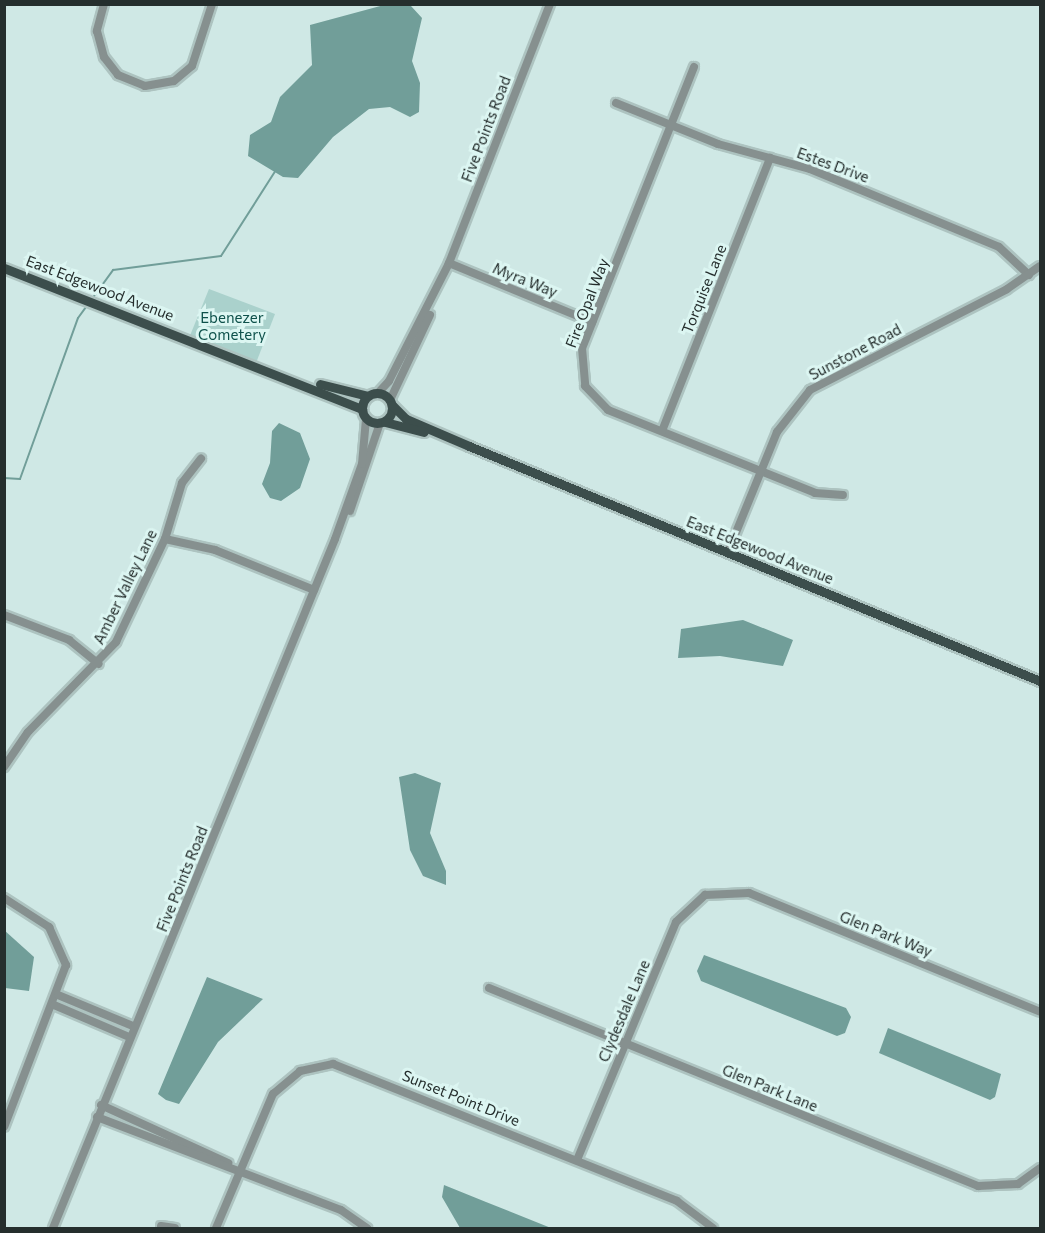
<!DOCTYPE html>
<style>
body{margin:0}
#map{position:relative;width:1045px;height:1233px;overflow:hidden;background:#cfe8e5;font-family:Commissioner,sans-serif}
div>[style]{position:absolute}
.green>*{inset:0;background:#aad1cc}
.water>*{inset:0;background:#719e99}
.stream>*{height:2px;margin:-1px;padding:0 1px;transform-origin:1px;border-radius:1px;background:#719e99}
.roads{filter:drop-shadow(2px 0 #adc3c0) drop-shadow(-2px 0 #adc3c0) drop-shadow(0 2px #adc3c0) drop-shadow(0 -2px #adc3c0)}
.minor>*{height:8px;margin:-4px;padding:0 4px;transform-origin:4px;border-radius:4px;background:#86908f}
.major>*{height:9px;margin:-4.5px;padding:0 4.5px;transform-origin:4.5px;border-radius:4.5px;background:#3c4e4c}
.major>.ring{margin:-4.5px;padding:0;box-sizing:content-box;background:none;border:9px solid #3c4e4c;border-radius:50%}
span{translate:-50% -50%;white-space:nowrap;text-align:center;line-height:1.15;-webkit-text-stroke:6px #dcf6f2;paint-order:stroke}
.street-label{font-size:15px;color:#252e2d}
.park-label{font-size:15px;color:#0e514b}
.frame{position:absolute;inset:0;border:6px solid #252e2d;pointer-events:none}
</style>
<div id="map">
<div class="green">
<div style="clip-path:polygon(209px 289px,275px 314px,256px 363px,189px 338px)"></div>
</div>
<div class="water">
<div style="clip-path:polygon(384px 5px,411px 6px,422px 18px,412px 61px,420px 83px,419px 112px,410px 117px,390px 107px,369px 109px,333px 137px,298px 178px,283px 177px,248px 156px,250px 135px,271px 122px,280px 97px,312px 65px,310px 25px)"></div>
<div style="clip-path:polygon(279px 423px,300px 433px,310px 459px,300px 488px,281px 501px,270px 498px,262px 484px,270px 463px,272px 431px)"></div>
<div style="clip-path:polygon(743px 620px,793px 640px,783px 666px,720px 656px,678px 658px,681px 629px)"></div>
<div style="clip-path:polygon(415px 773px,441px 783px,430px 833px,446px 871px,446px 885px,423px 876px,410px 850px,399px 777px)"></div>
<div style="clip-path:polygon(4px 930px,34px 957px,29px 991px,5px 988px)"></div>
<div style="clip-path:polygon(704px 955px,846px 1008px,851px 1017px,845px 1033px,837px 1036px,701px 981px,697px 971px)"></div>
<div style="clip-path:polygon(207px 977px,263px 999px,218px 1042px,179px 1104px,166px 1100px,158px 1094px)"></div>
<div style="clip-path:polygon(888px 1028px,1001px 1074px,995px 1097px,990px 1100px,879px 1053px)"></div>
<div style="clip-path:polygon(444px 1185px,486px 1202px,551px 1228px,460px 1228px,442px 1197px)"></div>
</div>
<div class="stream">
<div style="left:92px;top:299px;width:36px;rotate:-54deg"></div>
<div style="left:113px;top:270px;width:109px;rotate:-7.4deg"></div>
<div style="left:221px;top:256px;width:102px;rotate:-57.4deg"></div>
<div style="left:4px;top:478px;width:16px;rotate:4deg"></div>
<div style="left:20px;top:479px;width:171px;rotate:-70.2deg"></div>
<div style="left:78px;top:318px;width:19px;rotate:-54deg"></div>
</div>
<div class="roads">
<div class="minor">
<div style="left:104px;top:4px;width:28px;rotate:105deg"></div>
<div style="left:97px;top:31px;width:27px;rotate:75deg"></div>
<div style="left:104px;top:57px;width:23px;rotate:52deg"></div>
<div style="left:118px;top:75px;width:29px;rotate:22deg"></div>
<div style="left:145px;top:86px;width:29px;rotate:-10deg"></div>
<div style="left:174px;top:81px;width:23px;rotate:-40deg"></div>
<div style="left:192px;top:66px;width:65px;rotate:-72.1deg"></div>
<div style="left:694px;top:67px;width:302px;rotate:111.7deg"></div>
<div style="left:582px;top:348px;width:38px;rotate:85deg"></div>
<div style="left:585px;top:386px;width:33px;rotate:46deg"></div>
<div style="left:608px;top:410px;width:223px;rotate:21.8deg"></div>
<div style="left:815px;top:493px;width:28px;rotate:4deg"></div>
<div style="left:616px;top:103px;width:110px;rotate:21.9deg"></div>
<div style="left:718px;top:144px;width:95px;rotate:15.2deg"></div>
<div style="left:810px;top:169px;width:204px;rotate:22.4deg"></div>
<div style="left:999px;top:247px;width:41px;rotate:43deg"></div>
<div style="left:449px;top:263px;width:155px;rotate:22.4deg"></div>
<div style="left:378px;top:393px;width:16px;rotate:-47deg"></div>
<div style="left:389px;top:381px;width:132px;rotate:-63deg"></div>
<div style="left:449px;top:263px;width:278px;rotate:-68.7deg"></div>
<div style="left:390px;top:400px;width:94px;rotate:-64.8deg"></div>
<div style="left:662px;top:431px;width:294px;rotate:-68.4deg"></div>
<div style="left:350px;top:511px;width:93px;rotate:-71.2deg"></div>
<div style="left:165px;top:539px;width:51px;rotate:12.4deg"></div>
<div style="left:215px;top:550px;width:107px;rotate:22deg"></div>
<div style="left:728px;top:552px;width:130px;rotate:-67.8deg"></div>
<div style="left:777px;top:432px;width:53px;rotate:-51.8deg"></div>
<div style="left:810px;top:390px;width:221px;rotate:-27.1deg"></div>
<div style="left:1007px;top:289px;width:40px;rotate:-34.9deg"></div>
<div style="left:4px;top:615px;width:70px;rotate:21deg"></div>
<div style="left:69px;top:640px;width:38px;rotate:39deg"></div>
<div style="left:4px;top:767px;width:42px;rotate:-55.6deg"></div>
<div style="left:28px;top:732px;width:126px;rotate:-45.6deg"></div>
<div style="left:116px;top:642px;width:114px;rotate:-64.6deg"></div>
<div style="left:165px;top:539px;width:59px;rotate:-73.1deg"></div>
<div style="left:182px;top:483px;width:31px;rotate:-52deg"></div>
<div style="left:4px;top:898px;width:54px;rotate:32.8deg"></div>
<div style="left:49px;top:927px;width:42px;rotate:65.9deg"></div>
<div style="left:66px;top:965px;width:173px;rotate:110.9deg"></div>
<div style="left:489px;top:988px;width:528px;rotate:22.04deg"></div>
<div style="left:978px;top:1186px;width:40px;rotate:-2.9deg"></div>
<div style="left:1018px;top:1184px;width:27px;rotate:-36deg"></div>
<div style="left:58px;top:995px;width:81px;rotate:22.5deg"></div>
<div style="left:54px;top:1005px;width:82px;rotate:23.1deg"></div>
<div style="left:101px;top:1105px;width:140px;rotate:24.5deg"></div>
<div style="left:97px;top:1117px;width:261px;rotate:20.9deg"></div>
<div style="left:341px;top:1210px;width:32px;rotate:35deg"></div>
<div style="left:577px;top:1160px;width:258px;rotate:-67.4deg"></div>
<div style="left:676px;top:922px;width:40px;rotate:-43deg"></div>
<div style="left:705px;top:895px;width:44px;rotate:-2.6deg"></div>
<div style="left:749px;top:893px;width:314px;rotate:22.2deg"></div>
<div style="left:161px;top:1226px;width:14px;rotate:8deg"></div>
<div style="left:53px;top:1228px;width:744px;rotate:-67.74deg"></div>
<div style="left:335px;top:539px;width:80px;rotate:-70.2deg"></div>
<div style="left:362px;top:464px;width:45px;rotate:-84.9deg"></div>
<div style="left:216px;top:1228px;width:146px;rotate:-67deg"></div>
<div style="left:273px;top:1094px;width:35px;rotate:-40deg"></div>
<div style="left:300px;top:1071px;width:34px;rotate:-12deg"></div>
<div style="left:333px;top:1064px;width:370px;rotate:21.7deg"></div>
<div style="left:677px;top:1201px;width:45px;rotate:36.9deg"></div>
</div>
<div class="major">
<div style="left:4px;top:268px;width:385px;rotate:21.5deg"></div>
<div style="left:320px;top:384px;width:49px;rotate:14deg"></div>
<div class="ring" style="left:362px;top:393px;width:21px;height:21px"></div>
<div style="left:392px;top:405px;width:20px;rotate:45deg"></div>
<div style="left:406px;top:419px;width:69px;rotate:23.2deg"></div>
<div style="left:469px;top:446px;width:617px;rotate:22.37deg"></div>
<div style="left:385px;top:422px;width:40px;rotate:14.4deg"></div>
</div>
</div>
<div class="street-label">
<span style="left:486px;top:129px;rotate:-69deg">Five Points Road</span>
<span style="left:833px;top:165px;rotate:20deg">Estes Drive</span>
<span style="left:525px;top:280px;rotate:22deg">Myra Way</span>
<span style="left:100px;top:288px;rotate:21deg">East Edgewood Avenue</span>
<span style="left:704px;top:289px;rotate:-68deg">Torquise Lane</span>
<span style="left:587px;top:303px;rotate:-69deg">Fire Opal Way</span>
<span style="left:855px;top:352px;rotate:-28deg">Sunstone Road</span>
<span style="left:760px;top:550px;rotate:22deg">East Edgewood Avenue</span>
<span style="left:125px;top:587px;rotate:-64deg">Amber Valley Lane</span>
<span style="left:182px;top:879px;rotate:-68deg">Five Points Road</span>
<span style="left:886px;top:934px;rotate:22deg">Glen Park Way</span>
<span style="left:624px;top:1011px;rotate:-67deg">Clydesdale Lane</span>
<span style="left:770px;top:1088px;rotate:22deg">Glen Park Lane</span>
<span style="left:461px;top:1098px;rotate:22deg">Sunset Point Drive</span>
</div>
<div class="park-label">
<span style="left:232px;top:326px">Ebenezer<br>Cometery</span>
</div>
<div class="frame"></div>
</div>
